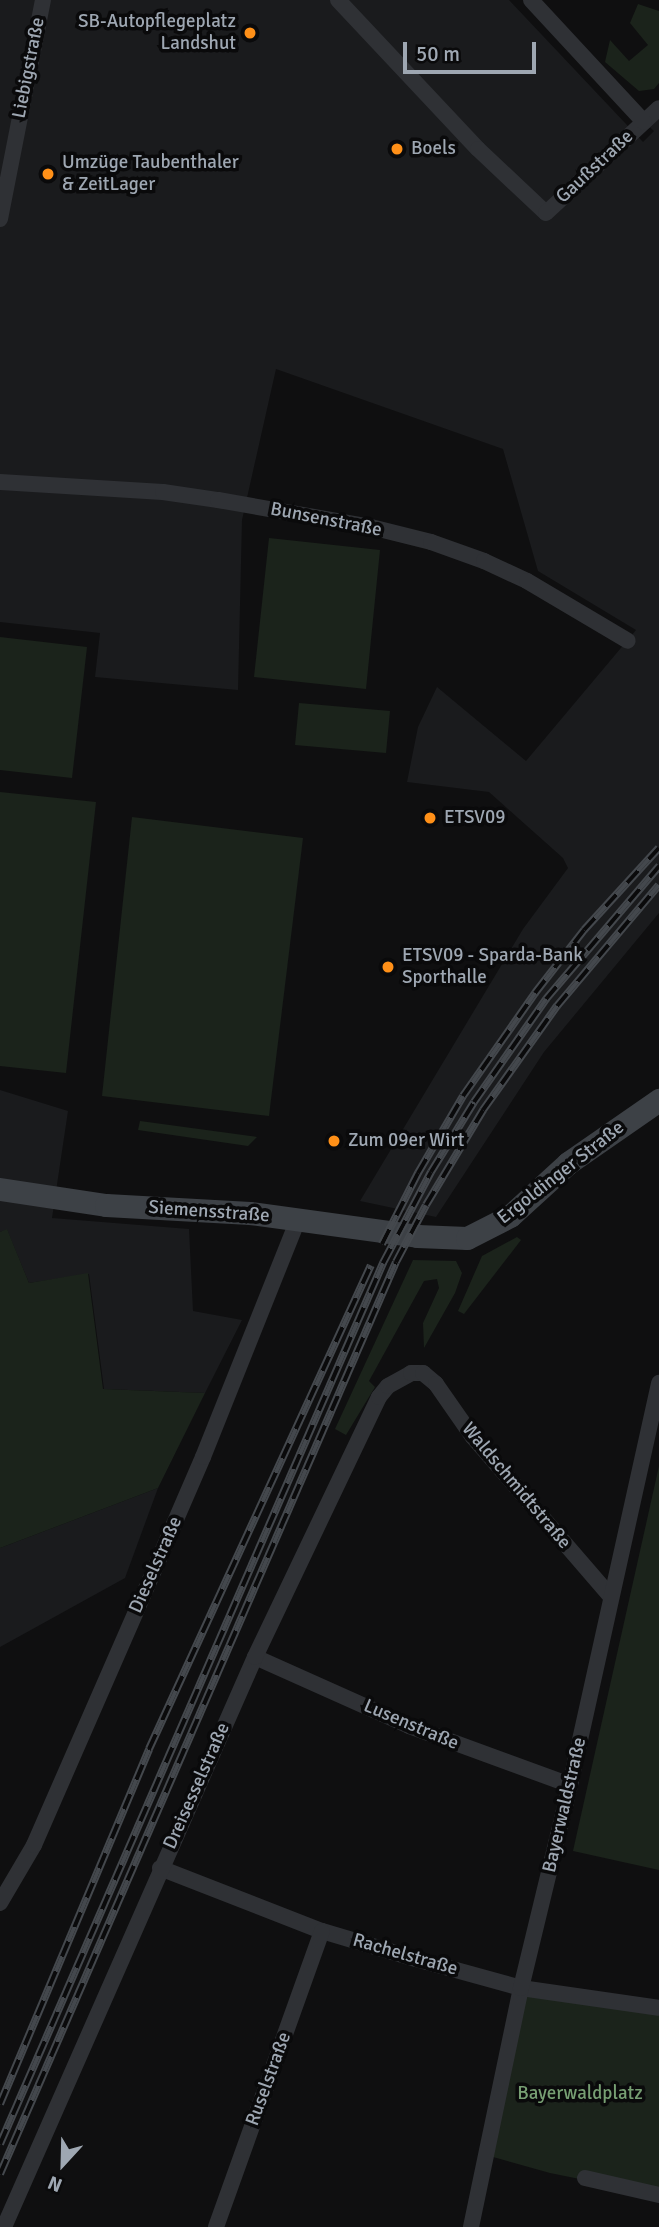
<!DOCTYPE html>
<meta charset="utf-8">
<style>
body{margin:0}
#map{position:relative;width:659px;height:2227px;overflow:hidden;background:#0f0f10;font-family:Signika,sans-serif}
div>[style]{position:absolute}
.built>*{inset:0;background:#1a1b1d}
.green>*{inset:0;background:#1b231b}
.minor>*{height:16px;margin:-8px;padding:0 8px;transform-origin:8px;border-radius:8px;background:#2f3135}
.secondary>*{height:23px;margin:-11.5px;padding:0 11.5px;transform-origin:11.5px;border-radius:11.5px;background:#3d4146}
.rail>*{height:8px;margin-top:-4px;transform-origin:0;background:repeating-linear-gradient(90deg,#0a0a0b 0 16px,#44484d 0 32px);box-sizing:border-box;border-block:2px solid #44484d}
.dots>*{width:19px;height:19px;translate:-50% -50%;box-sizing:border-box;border:4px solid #0a0a0b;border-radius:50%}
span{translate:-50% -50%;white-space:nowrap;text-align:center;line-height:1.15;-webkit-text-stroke:7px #0a0a0b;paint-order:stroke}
.poi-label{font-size:19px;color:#9ea7b2}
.right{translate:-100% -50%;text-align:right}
.left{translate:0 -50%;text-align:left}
.street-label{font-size:19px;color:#9ea7b2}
.park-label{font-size:19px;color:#779f73}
.north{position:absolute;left:28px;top:2129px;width:70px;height:70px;-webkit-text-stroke:5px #0a0a0b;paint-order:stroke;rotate:202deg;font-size:19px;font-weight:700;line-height:28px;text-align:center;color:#9ea7b2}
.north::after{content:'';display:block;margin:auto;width:24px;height:32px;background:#9ea7b2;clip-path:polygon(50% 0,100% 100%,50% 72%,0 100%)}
.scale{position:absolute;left:403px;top:42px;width:133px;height:32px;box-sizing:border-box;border:4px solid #9ea7b2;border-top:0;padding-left:9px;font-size:21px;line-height:24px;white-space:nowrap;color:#9ea7b2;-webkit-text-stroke:5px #0a0a0b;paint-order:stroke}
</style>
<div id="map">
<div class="built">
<div style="clip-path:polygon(0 0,509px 0,643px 142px,654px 131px,644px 122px,659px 108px,659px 913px,544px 1052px,436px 1217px,360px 1201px,523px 929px,568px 868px,563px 858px,489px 792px,407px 782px,418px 727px,437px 687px,526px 761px,636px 630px,538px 571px,503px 449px,276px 369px,242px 520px,238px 690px,95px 677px,100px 633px,0 622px)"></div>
<div style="clip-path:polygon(0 1090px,68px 1111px,52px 1218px,189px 1229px,193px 1311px,242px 1320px,205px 1393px,104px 1389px,89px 1274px,29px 1283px,7px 1230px,0 1232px)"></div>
<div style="clip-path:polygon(158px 1488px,125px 1578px,0 1647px,0 1548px)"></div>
</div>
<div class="green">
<div style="clip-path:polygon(638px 4px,659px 11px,659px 83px,654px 89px,639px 91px,605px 62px,610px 40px,629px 61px,648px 45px,630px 23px)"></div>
<div style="clip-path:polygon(269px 538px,380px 550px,366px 689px,254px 677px)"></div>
<div style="clip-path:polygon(0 637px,87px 647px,72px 778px,0 770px)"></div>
<div style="clip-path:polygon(299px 703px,390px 711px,386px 753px,295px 745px)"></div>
<div style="clip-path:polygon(0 792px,96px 802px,66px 1073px,0 1066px)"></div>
<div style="clip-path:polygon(132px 817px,303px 838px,269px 1116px,102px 1096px)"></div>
<div style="clip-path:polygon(140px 1121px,257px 1137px,248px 1146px,138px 1130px)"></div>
<div style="clip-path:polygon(7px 1229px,29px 1283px,88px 1273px,103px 1389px,205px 1393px,158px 1488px,0 1548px,0 1232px)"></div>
<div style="clip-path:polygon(517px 1237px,521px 1240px,464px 1314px,458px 1311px,482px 1256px)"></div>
<div style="clip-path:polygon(413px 1260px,456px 1261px,462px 1273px,455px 1293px,424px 1348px,423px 1323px,439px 1288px,437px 1279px,424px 1281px,369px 1381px,375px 1387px,346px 1435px,335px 1429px)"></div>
<div style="clip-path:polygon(659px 1466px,659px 1870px,573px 1851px)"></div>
<div style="clip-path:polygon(521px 1988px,659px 2008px,659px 2195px,550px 2173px,486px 2155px)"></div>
</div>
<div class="minor">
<div style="left:338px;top:0;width:204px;rotate:46.8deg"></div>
<div style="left:478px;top:149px;width:93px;rotate:43.3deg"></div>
<div style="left:546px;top:213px;width:154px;rotate:-42.9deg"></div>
<div style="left:531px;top:0;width:166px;rotate:47.2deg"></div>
<div style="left:0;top:219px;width:223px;rotate:-78.9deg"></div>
<div style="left:0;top:482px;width:163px;rotate:3.5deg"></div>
<div style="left:163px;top:492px;width:56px;rotate:8.3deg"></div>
<div style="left:218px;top:500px;width:155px;rotate:10deg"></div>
<div style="left:371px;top:527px;width:62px;rotate:14deg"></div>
<div style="left:431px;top:542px;width:56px;rotate:19.7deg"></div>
<div style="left:484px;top:561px;width:47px;rotate:24.9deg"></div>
<div style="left:527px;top:581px;width:117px;rotate:30.7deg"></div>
<div style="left:255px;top:1657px;width:169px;rotate:24.1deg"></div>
<div style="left:409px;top:1726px;width:171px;rotate:20.1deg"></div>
<div style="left:160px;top:1868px;width:174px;rotate:21.3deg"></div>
<div style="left:322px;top:1931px;width:98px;rotate:16.6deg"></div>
<div style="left:416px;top:1959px;width:109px;rotate:15.4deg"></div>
<div style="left:521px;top:1988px;width:139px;rotate:8.2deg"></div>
<div style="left:0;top:1903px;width:67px;rotate:-59.6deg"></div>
<div style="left:34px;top:1845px;width:310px;rotate:-66.4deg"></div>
<div style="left:158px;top:1561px;width:113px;rotate:-66.6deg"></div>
<div style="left:203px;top:1457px;width:255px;rotate:-68.2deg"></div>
<div style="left:585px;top:2178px;width:76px;rotate:12.9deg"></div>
<div style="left:4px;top:2227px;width:623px;rotate:-66.23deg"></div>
<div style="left:255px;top:1657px;width:288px;rotate:-64.5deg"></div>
<div style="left:379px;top:1397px;width:14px;rotate:-51deg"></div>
<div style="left:388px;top:1386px;width:26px;rotate:-29deg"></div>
<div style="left:411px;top:1373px;width:12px"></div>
<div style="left:423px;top:1373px;width:17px;rotate:40deg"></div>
<div style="left:436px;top:1384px;width:65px;rotate:55.1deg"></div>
<div style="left:473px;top:1437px;width:211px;rotate:49.2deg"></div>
<div style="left:216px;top:2227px;width:314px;rotate:-70.3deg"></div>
<div style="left:471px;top:2227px;width:244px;rotate:-78.2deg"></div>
<div style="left:521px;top:1988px;width:209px;rotate:-76.4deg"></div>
<div style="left:570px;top:1785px;width:412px;rotate:-77.5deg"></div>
</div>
<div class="secondary">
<div style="left:0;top:1189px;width:107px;rotate:8.6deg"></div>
<div style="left:106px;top:1205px;width:144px;rotate:3.2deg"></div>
<div style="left:250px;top:1213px;width:169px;rotate:7.8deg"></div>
<div style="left:417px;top:1236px;width:50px;rotate:2.3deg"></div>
<div style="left:467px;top:1238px;width:48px;rotate:-27.1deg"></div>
<div style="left:510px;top:1216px;width:79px;rotate:-42.4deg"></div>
<div style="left:568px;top:1163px;width:111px;rotate:-34.7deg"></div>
</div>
<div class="rail">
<div style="left:382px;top:1244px;width:80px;rotate:-63.1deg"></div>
<div style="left:418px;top:1173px;width:89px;rotate:-59.7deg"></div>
<div style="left:463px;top:1096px;width:126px;rotate:-55deg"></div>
<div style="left:535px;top:993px;width:80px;rotate:-52.1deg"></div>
<div style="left:584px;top:930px;width:111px;rotate:-47.6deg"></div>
<div style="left:0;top:2104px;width:385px;rotate:-67.2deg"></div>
<div style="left:149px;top:1749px;width:532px;rotate:-65.36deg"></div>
<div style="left:0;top:2144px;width:961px;rotate:-66.5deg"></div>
<div style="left:383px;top:1263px;width:103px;rotate:-62.2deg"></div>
<div style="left:431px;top:1172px;width:82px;rotate:-58.4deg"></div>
<div style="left:474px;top:1102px;width:126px;rotate:-55deg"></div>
<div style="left:546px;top:999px;width:175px;rotate:-49.6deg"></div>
<div style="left:0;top:2174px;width:994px;rotate:-66.53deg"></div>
<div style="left:396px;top:1262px;width:64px;rotate:-62.2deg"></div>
<div style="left:426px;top:1205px;width:111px;rotate:-59deg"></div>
<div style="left:483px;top:1110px;width:128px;rotate:-54.6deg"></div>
<div style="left:557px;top:1006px;width:158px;rotate:-49.9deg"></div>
</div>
<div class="dots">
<div style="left:250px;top:33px;background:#ff9018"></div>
<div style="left:397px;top:149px;background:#ff9018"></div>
<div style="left:48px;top:174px;background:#ff9018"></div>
<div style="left:430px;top:818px;background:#ff9018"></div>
<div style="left:388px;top:967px;background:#ff9018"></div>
<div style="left:334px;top:1141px;background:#ff9018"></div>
</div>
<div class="poi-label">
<span class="right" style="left:236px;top:33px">SB-Autopflegeplatz<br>Landshut</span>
<span class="left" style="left:411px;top:149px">Boels</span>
<span class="left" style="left:62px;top:174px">Umzüge Taubenthaler<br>&amp; ZeitLager</span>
<span class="left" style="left:444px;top:818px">ETSV09</span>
<span class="left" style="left:402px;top:967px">ETSV09 - Sparda-Bank<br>Sporthalle</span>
<span class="left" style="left:348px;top:1141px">Zum 09er Wirt</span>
</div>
<div class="street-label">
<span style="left:29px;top:68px;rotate:-79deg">Liebigstraße</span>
<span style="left:595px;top:167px;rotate:-43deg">Gaußstraße</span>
<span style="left:326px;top:520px;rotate:11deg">Bunsenstraße</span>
<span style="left:561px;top:1173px;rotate:-38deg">Ergoldinger Straße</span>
<span style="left:209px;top:1212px;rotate:4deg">Siemensstraße</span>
<span style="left:516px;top:1486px;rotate:50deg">Waldschmidtstraße</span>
<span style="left:156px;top:1565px;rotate:-66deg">Dieselstraße</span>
<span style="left:411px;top:1725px;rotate:23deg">Lusenstraße</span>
<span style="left:197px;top:1786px;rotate:-66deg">Dreisesselstraße</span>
<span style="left:565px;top:1805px;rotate:-77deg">Bayerwaldstraße</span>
<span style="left:405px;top:1955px;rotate:16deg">Rachelstraße</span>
<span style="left:269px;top:2079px;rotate:-70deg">Ruselstraße</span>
</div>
<div class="park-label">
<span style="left:580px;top:2094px">Bayerwaldplatz</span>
</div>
<div class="north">N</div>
<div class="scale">50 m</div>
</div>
